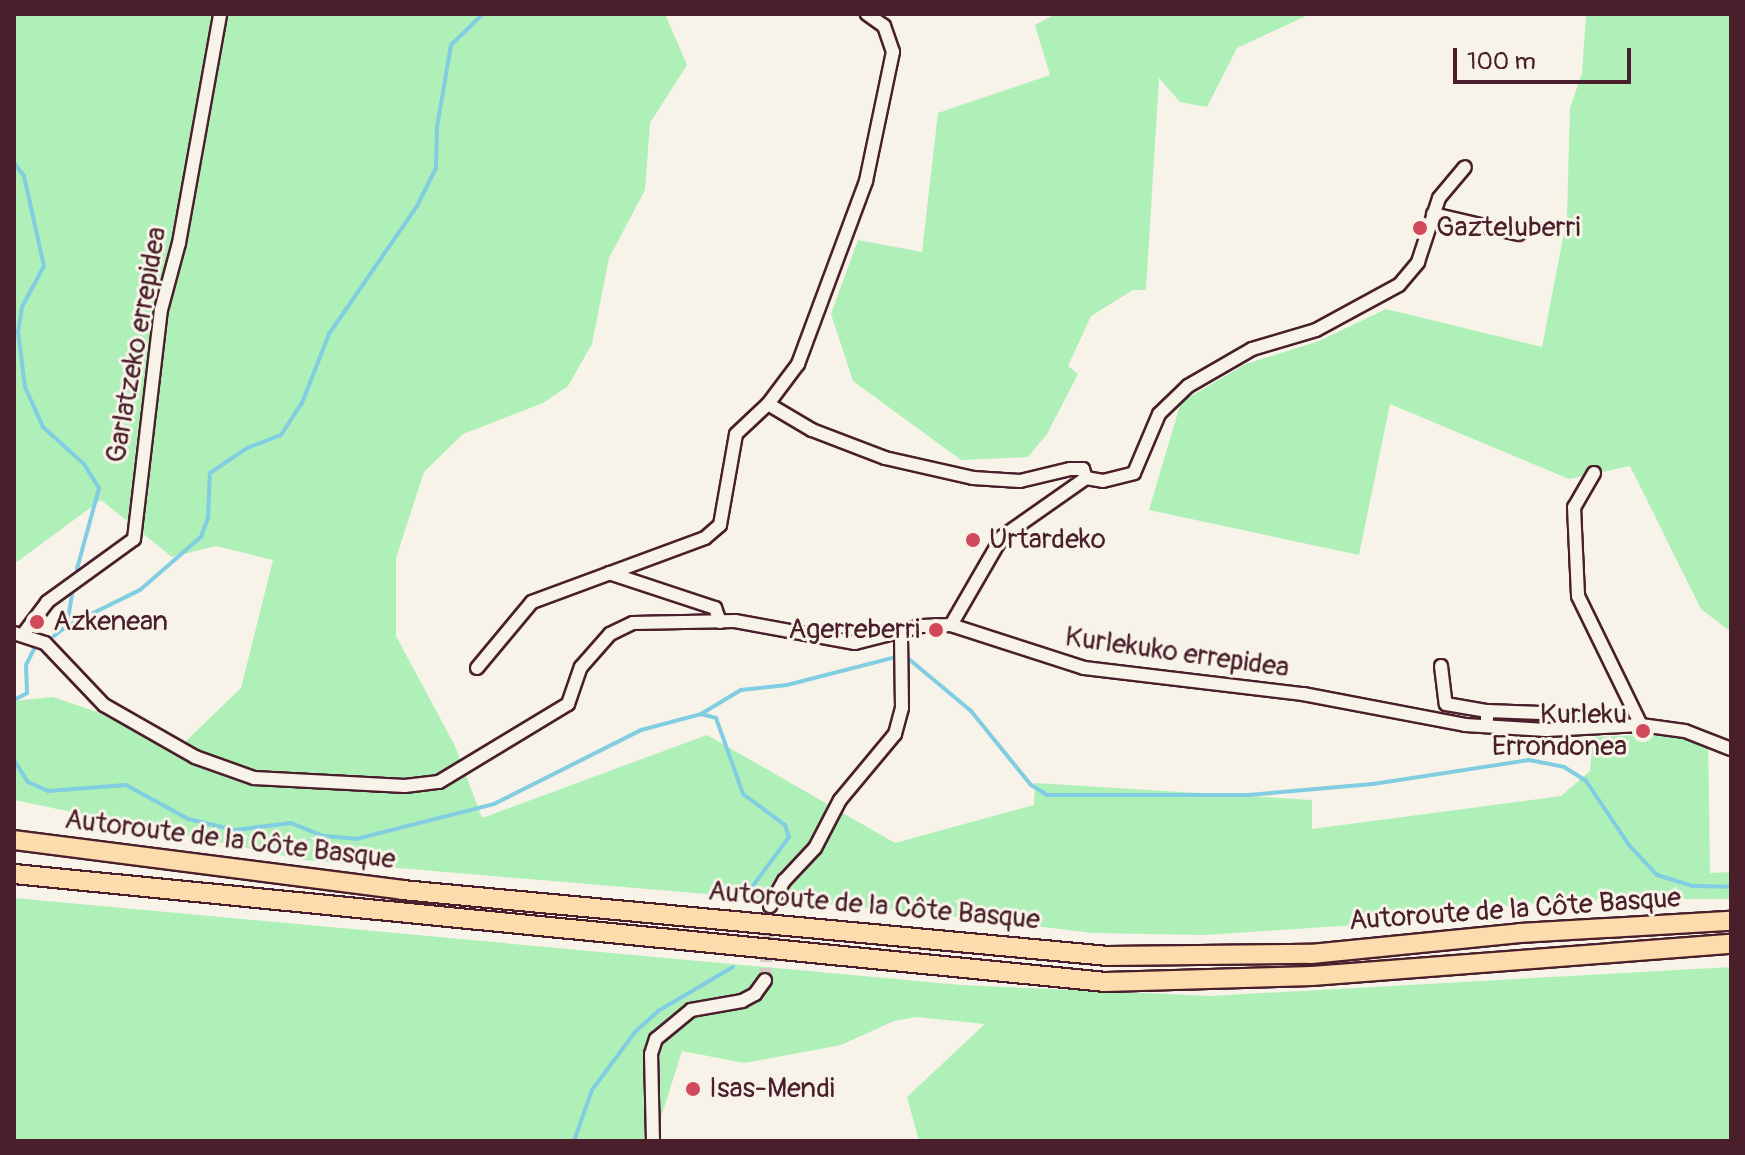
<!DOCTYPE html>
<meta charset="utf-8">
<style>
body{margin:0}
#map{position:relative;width:1745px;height:1155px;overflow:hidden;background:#f7f3e8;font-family:Pangolin,sans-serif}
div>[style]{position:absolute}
.green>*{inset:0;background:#aef0b8}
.stream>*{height:4px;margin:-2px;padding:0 2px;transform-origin:2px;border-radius:2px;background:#81cde1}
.minor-tunnel>*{height:12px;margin-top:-6px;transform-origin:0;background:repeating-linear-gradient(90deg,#d4c9c2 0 12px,transparent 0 18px)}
.roads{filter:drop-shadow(2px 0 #4a1f2b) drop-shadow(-2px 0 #4a1f2b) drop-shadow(0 2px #4a1f2b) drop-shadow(0 -2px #4a1f2b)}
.minor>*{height:12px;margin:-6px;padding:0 6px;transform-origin:6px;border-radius:6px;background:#f7f3e8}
.highway>*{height:18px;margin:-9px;padding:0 9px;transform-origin:9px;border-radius:9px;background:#fcdcac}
.dots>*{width:22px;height:22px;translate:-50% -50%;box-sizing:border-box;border:4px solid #f7f3e8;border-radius:50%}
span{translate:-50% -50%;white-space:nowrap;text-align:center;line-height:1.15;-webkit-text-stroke:6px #f7f3e8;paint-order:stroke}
.poi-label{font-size:28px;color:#4a1f2b}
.left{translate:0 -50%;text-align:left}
.right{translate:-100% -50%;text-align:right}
.street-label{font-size:28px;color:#4a1f2b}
.frame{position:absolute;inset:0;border:16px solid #4a1f2b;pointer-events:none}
.scale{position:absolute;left:1453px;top:48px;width:178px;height:36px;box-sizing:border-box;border:4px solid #4a1f2b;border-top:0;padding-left:10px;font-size:24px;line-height:28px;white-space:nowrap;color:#4a1f2b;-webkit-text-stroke:6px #f7f3e8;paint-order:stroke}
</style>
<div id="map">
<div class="green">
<div style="clip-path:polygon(14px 14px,665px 14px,687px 65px,650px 123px,645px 190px,609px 258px,592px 344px,568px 386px,543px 403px,463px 434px,424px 472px,396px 558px,396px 636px,455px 746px,482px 818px,707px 735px,895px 843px,1034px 805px,1035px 783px,1312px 800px,1312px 829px,1561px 796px,1590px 771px,1593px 737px,1708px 732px,1710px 873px,1731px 872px,1731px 899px,1622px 899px,1363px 914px,1355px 925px,1205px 935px,1093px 933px,908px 911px,304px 860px,14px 800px,14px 701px,53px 697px,185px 742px,241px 688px,273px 560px,216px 546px,172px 557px,101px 500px,14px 564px)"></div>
<div style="clip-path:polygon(1056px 14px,1310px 14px,1237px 48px,1207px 107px,1180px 102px,1159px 78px,1146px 290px,1133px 290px,1091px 316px,1068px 366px,1078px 374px,1047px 434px,1028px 457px,961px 460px,853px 381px,831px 314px,858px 240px,922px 252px,938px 113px,1050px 75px,1035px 25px)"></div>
<div style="clip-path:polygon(1582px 14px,1731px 14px,1731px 632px,1701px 609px,1630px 466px,1569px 479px,1390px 404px,1359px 555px,1149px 510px,1181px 402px,1246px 364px,1319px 341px,1386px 309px,1542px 347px,1567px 217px,1570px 108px,1582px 73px,1586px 17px)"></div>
<div style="clip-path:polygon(14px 898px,961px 985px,1211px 996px,1731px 967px,1731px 1141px,919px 1141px,907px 1097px,985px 1024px,916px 1017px,894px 1021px,841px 1045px,744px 1063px,682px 1051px,657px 1130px,658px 1141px,14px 1141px)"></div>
</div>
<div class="stream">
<div style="left:14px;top:163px;width:16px;rotate:52deg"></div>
<div style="left:24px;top:176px;width:92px;rotate:77.5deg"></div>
<div style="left:44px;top:266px;width:47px;rotate:118.2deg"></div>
<div style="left:22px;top:307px;width:24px;rotate:99deg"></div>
<div style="left:18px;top:331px;width:56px;rotate:82.9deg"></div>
<div style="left:25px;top:387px;width:44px;rotate:65.8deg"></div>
<div style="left:43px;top:427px;width:55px;rotate:42.1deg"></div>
<div style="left:84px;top:464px;width:28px;rotate:58deg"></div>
<div style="left:99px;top:488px;width:84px;rotate:105.2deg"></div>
<div style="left:67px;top:626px;width:81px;rotate:-26.3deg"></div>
<div style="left:140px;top:590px;width:81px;rotate:-41deg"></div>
<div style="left:201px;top:537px;width:20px;rotate:-70deg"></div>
<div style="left:208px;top:518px;width:45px;rotate:-87.5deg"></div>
<div style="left:210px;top:473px;width:45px;rotate:-34deg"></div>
<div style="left:247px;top:448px;width:36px;rotate:-21deg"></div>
<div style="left:281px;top:435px;width:38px;rotate:-57deg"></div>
<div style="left:302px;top:403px;width:74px;rotate:-68.6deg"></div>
<div style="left:329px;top:334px;width:155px;rotate:-55.5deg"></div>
<div style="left:417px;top:206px;width:42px;rotate:-63.4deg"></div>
<div style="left:436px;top:168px;width:41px;rotate:-88.6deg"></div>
<div style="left:437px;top:127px;width:83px;rotate:-80.3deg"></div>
<div style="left:451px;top:45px;width:45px;rotate:-44.1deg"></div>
<div style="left:54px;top:636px;width:16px;rotate:-38deg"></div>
<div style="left:67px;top:626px;width:32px;rotate:-81deg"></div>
<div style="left:910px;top:660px;width:80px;rotate:39.9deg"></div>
<div style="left:971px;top:711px;width:95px;rotate:51deg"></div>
<div style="left:1031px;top:785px;width:19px;rotate:32deg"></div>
<div style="left:1047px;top:795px;width:201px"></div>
<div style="left:1248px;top:795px;width:125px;rotate:-5deg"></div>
<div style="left:1373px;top:784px;width:158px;rotate:-8.7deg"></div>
<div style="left:1529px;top:760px;width:36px;rotate:11deg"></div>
<div style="left:1564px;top:767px;width:26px;rotate:32deg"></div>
<div style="left:1586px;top:781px;width:77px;rotate:56.1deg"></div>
<div style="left:1629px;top:845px;width:41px;rotate:47deg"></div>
<div style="left:1657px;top:875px;width:37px;rotate:17deg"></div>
<div style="left:1692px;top:886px;width:39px;rotate:1deg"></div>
<div style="left:14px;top:700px;width:15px;rotate:-28deg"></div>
<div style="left:27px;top:693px;width:28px;rotate:-92deg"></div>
<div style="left:26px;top:665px;width:18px;rotate:-63deg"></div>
<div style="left:701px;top:714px;width:47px;rotate:-31deg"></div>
<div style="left:741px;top:690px;width:46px;rotate:-6.2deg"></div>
<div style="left:787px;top:685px;width:108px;rotate:-14.4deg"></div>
<div style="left:14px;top:760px;width:26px;rotate:58deg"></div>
<div style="left:28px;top:782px;width:22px;rotate:24deg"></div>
<div style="left:48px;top:791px;width:78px;rotate:-4.4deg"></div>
<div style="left:126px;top:785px;width:71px;rotate:28.7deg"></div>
<div style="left:188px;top:819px;width:48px;rotate:13.2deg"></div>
<div style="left:235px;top:830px;width:56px;rotate:-7.1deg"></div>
<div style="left:291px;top:823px;width:35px;rotate:22deg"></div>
<div style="left:324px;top:836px;width:32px;rotate:5deg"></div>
<div style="left:356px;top:839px;width:142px;rotate:-14.2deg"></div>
<div style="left:494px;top:804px;width:165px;rotate:-26.7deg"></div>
<div style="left:641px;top:730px;width:62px;rotate:-14.9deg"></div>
<div style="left:701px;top:714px;width:16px;rotate:15deg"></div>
<div style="left:716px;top:718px;width:81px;rotate:70.4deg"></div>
<div style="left:743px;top:794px;width:52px;rotate:36.4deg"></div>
<div style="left:785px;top:825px;width:13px;rotate:72deg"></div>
<div style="left:789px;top:837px;width:62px;rotate:126.5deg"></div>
<div style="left:752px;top:887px;width:14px;rotate:107deg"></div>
<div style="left:574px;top:1141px;width:54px;rotate:-70.6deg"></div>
<div style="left:592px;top:1090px;width:72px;rotate:-53.4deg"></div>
<div style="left:635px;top:1032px;width:31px;rotate:-42deg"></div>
<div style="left:658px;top:1011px;width:87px;rotate:-30.4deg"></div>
</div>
<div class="minor-tunnel">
<div style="left:765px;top:980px;width:74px;rotate:-86.1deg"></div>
</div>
<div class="roads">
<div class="minor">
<div style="left:1433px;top:214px;width:88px;rotate:13.1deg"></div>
<div style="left:768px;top:404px;width:51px;rotate:30.6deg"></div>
<div style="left:812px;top:430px;width:78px;rotate:21deg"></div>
<div style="left:885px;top:458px;width:90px;rotate:12.8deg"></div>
<div style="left:973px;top:478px;width:47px;rotate:3.7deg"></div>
<div style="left:1020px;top:481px;width:51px;rotate:-13.5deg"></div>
<div style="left:1070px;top:469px;width:13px"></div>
<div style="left:1083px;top:469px;width:9px;rotate:72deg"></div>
<div style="left:1594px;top:473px;width:39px;rotate:120deg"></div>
<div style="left:1574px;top:507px;width:89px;rotate:87.4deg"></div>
<div style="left:1578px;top:596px;width:144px;rotate:64deg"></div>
<div style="left:1086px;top:478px;width:17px;rotate:10deg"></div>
<div style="left:1103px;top:481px;width:32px;rotate:-14deg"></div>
<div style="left:1134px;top:473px;width:64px;rotate:-67deg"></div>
<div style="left:1159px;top:414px;width:40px;rotate:-44deg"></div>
<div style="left:1188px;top:386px;width:74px;rotate:-30deg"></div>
<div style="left:1252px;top:349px;width:67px;rotate:-16.5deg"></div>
<div style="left:1316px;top:330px;width:94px;rotate:-28.5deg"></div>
<div style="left:1399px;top:285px;width:30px;rotate:-50deg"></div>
<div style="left:1418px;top:262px;width:67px;rotate:-71.8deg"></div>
<div style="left:1439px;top:198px;width:40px;rotate:-50deg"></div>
<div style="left:609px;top:573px;width:112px;rotate:18.3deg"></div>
<div style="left:715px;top:608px;width:15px;rotate:70deg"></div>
<div style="left:951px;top:625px;width:102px;rotate:-59.9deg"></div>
<div style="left:1002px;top:537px;width:103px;rotate:-35.1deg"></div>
<div style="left:14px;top:633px;width:33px;rotate:18deg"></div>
<div style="left:45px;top:643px;width:86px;rotate:46.4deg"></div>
<div style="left:104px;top:705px;width:105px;rotate:29.7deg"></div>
<div style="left:195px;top:757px;width:63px;rotate:19.6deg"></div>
<div style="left:254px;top:778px;width:151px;rotate:3deg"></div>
<div style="left:405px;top:786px;width:34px;rotate:-7deg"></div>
<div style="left:439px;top:782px;width:151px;rotate:-31.2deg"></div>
<div style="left:568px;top:704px;width:39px;rotate:-71deg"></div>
<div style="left:581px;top:667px;width:44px;rotate:-48.7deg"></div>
<div style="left:610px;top:634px;width:25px;rotate:-26deg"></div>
<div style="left:633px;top:623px;width:102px;rotate:-1.1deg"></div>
<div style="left:735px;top:621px;width:122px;rotate:10.4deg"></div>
<div style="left:855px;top:643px;width:68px;rotate:-14.4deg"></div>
<div style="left:921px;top:626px;width:30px;rotate:-2deg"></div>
<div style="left:951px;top:625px;width:140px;rotate:17.9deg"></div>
<div style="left:1084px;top:668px;width:221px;rotate:6.8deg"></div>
<div style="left:1303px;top:694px;width:165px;rotate:10.8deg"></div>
<div style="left:1465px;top:725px;width:81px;rotate:3.5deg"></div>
<div style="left:1546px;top:730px;width:95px;rotate:-3deg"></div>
<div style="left:1641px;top:725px;width:44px;rotate:7.8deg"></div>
<div style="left:1685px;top:731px;width:49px;rotate:21.4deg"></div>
<div style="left:24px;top:633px;width:39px;rotate:-53deg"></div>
<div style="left:47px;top:602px;width:107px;rotate:-35.9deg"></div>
<div style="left:134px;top:539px;width:231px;rotate:-83.3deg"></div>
<div style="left:161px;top:310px;width:69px;rotate:-75deg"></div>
<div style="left:179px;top:243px;width:233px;rotate:-79.8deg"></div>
<div style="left:1441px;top:666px;width:38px;rotate:83deg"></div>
<div style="left:1446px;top:704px;width:42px;rotate:9.7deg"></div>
<div style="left:477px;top:668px;width:86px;rotate:-50.2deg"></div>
<div style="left:532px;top:602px;width:184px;rotate:-20.3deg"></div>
<div style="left:705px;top:538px;width:20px;rotate:-41deg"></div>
<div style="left:720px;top:525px;width:92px;rotate:-80deg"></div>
<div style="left:736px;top:434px;width:44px;rotate:-43.2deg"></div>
<div style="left:768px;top:404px;width:50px;rotate:-53.1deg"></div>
<div style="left:798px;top:364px;width:195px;rotate:-69.6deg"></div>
<div style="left:866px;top:181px;width:132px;rotate:-78.2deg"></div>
<div style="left:893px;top:52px;width:28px;rotate:-109deg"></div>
<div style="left:884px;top:26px;width:21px;rotate:-145deg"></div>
<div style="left:1487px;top:719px;width:8px;rotate:-90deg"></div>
<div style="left:1487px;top:711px;width:54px;rotate:2.1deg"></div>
<div style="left:770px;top:906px;width:29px;rotate:-61deg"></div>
<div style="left:784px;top:881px;width:45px;rotate:-46.8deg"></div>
<div style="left:815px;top:848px;width:54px;rotate:-62.5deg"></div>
<div style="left:840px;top:800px;width:86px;rotate:-50.2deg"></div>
<div style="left:895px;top:734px;width:27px;rotate:-75deg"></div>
<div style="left:902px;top:708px;width:74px;rotate:-90.8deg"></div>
<div style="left:653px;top:1141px;width:87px;rotate:-91.3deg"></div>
<div style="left:651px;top:1054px;width:16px;rotate:-72deg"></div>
<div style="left:656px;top:1039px;width:45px;rotate:-39.6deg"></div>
<div style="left:691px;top:1010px;width:52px;rotate:-10deg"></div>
<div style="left:742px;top:1001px;width:15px;rotate:-28deg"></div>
<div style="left:755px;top:994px;width:17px;rotate:-54deg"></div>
</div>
<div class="highway">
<div style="left:14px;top:840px;width:391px;rotate:7.3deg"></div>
<div style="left:402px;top:890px;width:709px;rotate:5.34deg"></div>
<div style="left:1108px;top:956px;width:203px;rotate:-0.6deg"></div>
<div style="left:1311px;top:954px;width:210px;rotate:-5.7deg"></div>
<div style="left:1520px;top:933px;width:211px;rotate:-3.3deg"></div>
<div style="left:14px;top:874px;width:1097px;rotate:5.65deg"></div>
<div style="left:1106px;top:982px;width:206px;rotate:-1.7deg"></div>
<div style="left:1312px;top:976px;width:420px;rotate:-4.4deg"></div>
</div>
</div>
<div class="dots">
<div style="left:1420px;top:228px;background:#d1495b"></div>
<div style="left:973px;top:540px;background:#d1495b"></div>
<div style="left:37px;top:622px;background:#d1495b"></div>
<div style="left:936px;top:630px;background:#d1495b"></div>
<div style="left:1643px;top:731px;background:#d1495b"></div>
<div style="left:693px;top:1089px;background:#d1495b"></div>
</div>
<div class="poi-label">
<span class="left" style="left:1436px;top:228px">Gazteluberri</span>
<span class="left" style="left:989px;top:540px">Urtardeko</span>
<span class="left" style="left:53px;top:622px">Azkenean</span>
<span class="right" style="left:920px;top:630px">Agerreberri</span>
<span class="right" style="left:1627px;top:731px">Kurleku<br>Errondonea</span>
<span class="left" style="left:709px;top:1089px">Isas-Mendi</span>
</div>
<div class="street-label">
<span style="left:137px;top:345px;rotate:-80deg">Garlatzeko errepidea</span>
<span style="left:1177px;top:653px;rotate:8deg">Kurlekuko errepidea</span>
<span style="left:230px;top:840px;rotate:7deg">Autoroute de la Côte Basque</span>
<span style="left:874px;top:906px;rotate:5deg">Autoroute de la Côte Basque</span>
<span style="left:1515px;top:910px;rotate:-4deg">Autoroute de la Côte Basque</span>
</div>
<div class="frame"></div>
<div class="scale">100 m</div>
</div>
